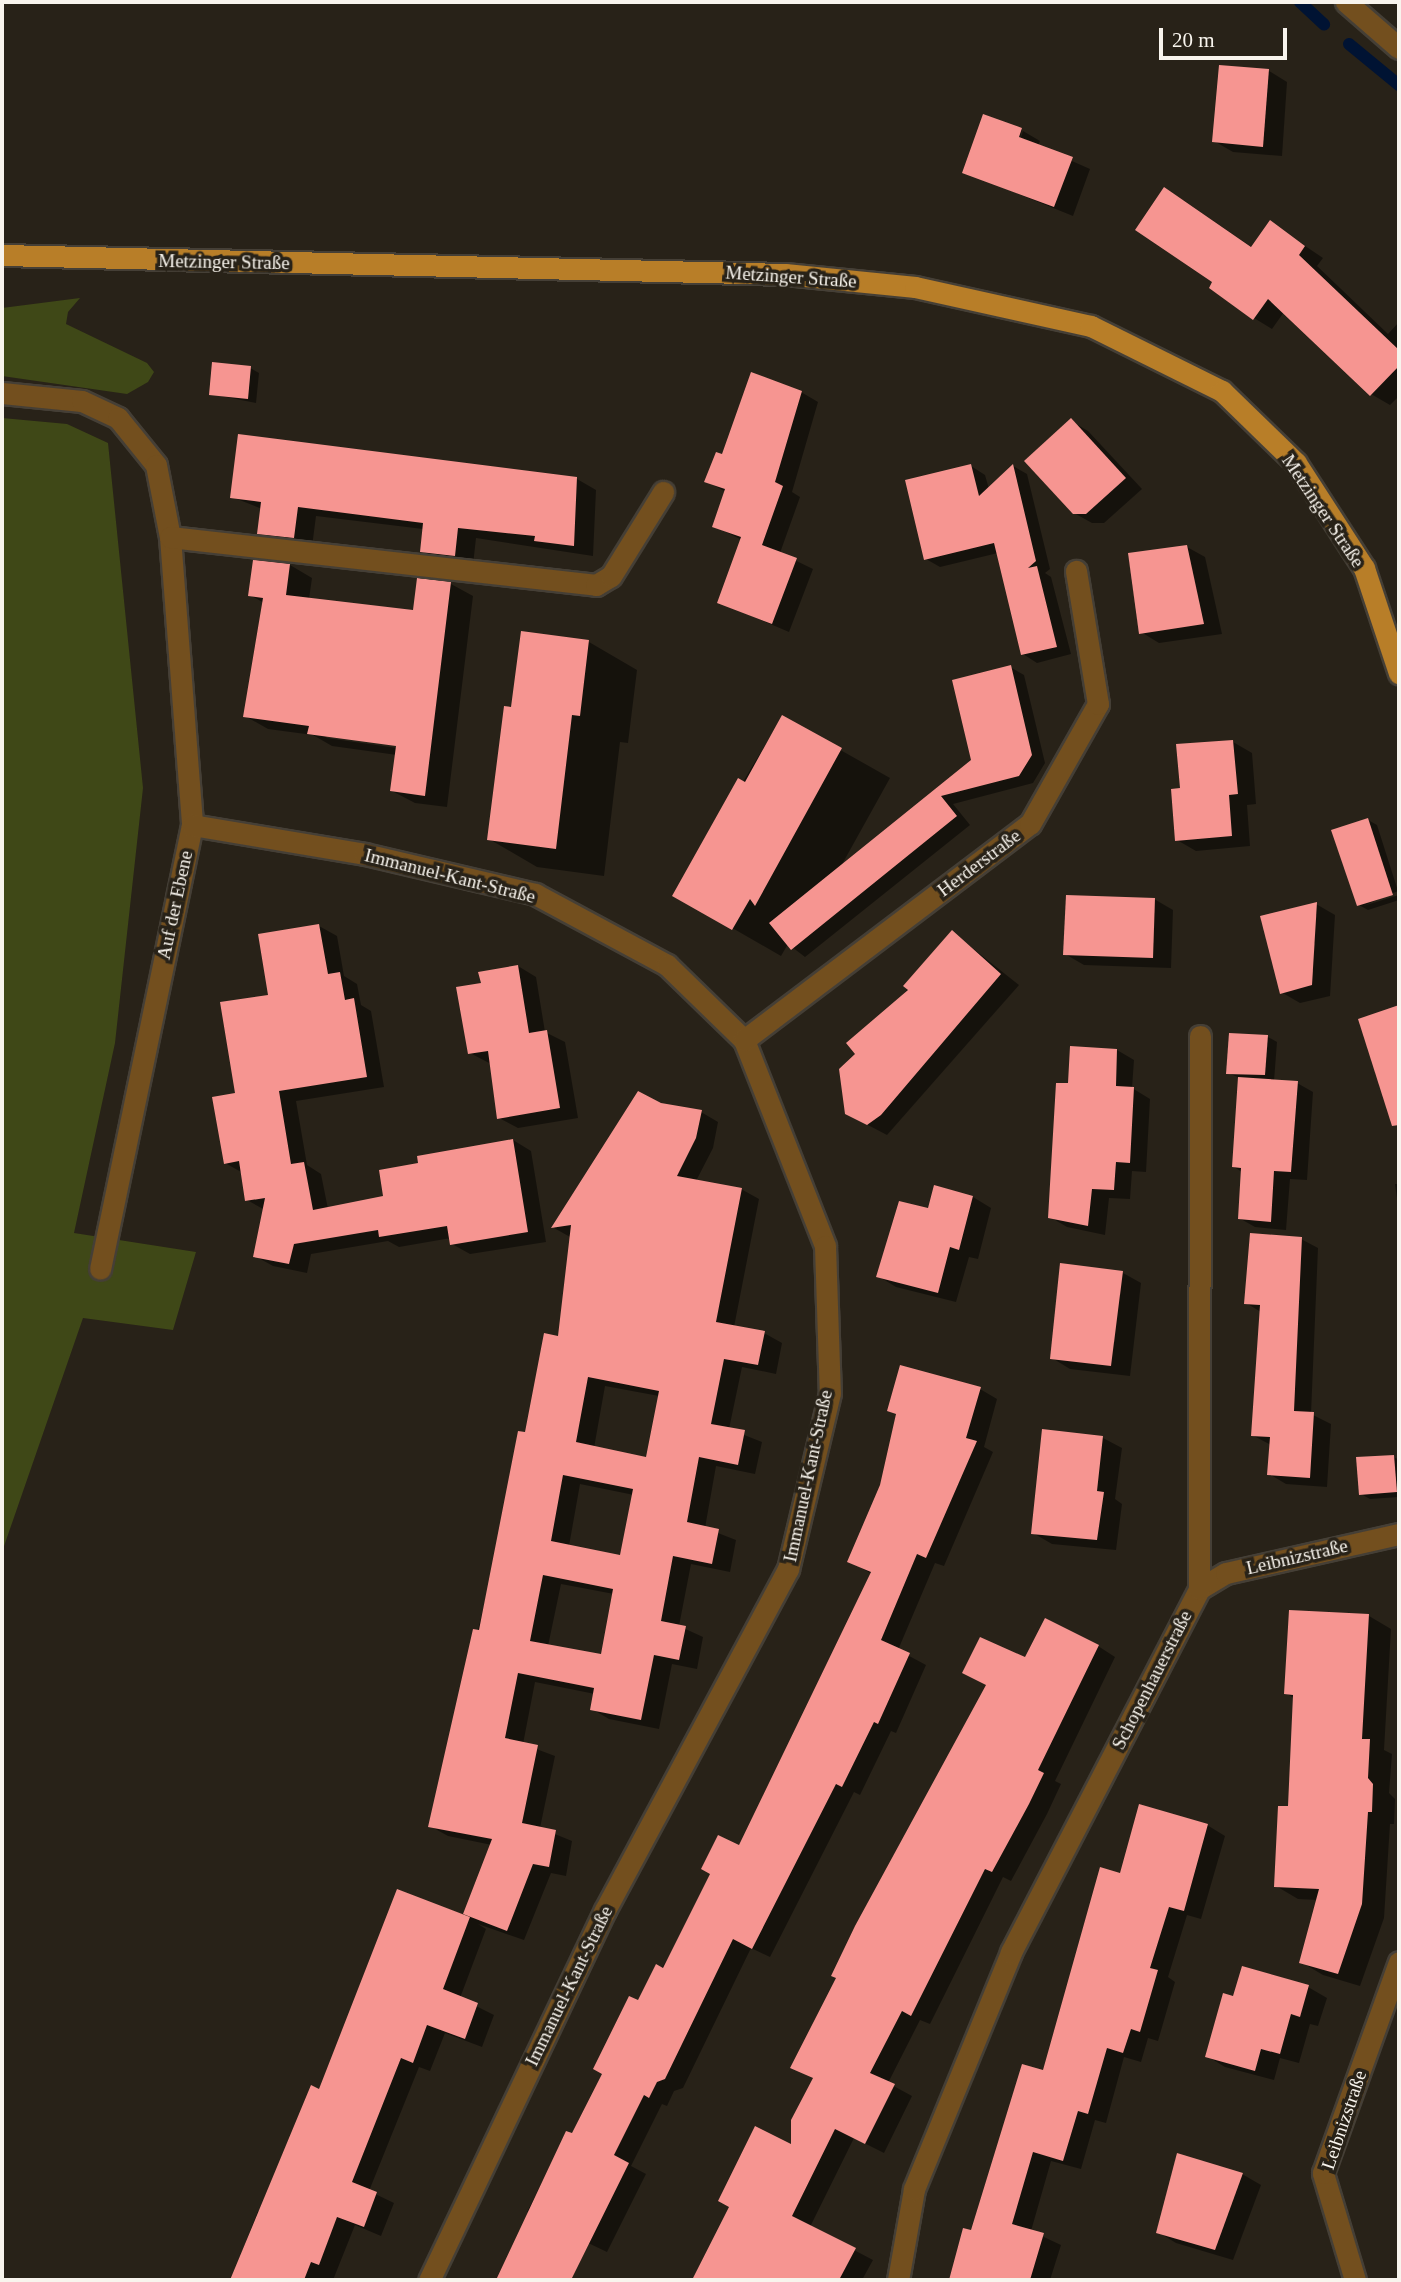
<!DOCTYPE html>
<meta charset="utf-8">
<style>
body{margin:0}
#map{position:relative;width:1401px;height:2282px;overflow:hidden;background:#282218;font-family:Georgia,serif}
div>[style]{position:absolute}
.green>*{inset:0;background:#3f4817}
.shadow>*{inset:0;background:#0007}
.stream>*{height:12px;margin:-6px;padding:0 6px;transform-origin:6px;border-radius:6px;background:#001333}
.building>*{inset:0;background:#f69591}
.roads{filter:drop-shadow(2px 0 #453f36) drop-shadow(-2px 0 #453f36) drop-shadow(0 2px #453f36) drop-shadow(0 -2px #453f36)}
.minor>*{height:21px;margin:-10.5px;padding:0 10.5px;transform-origin:10.5px;border-radius:10.5px;background:#734f1e}
.major>*{height:21px;margin:-10.5px;padding:0 10.5px;transform-origin:10.5px;border-radius:10.5px;background:#b87e28}
span{translate:-50% -50%;white-space:nowrap;text-align:center;line-height:1.15;-webkit-text-stroke:7px #282218;paint-order:stroke}
.street-label{font-size:19px;color:#f8f4ed}
.frame{position:absolute;inset:0;border:4px solid #f8f4ed;pointer-events:none}
.scale{position:absolute;left:1159px;top:28px;width:128px;height:32px;box-sizing:border-box;border:4px solid #f8f4ed;border-top:0;padding-left:9px;font-size:21px;line-height:24px;white-space:nowrap;color:#f8f4ed;-webkit-text-stroke:5px #282218;paint-order:stroke}
</style>
<div id="map">
<div class="green">
<div style="clip-path:polygon(80px 298px,68px 312px,66px 324px,147px 363px,154px 372px,148px 382px,127px 394px,2px 376px,2px 308px)"></div>
<div style="clip-path:polygon(2px 418px,67px 424px,108px 443px,143px 788px,115px 1043px,74px 1233px,196px 1252px,173px 1330px,83px 1318px,2px 1552px)"></div>
</div>
<div class="shadow">
<div style="clip-path:polygon(1269px 71px,1287px 82px,1282px 156px,1233px 152px,1214px 141px)"></div>
<div style="clip-path:polygon(984px 117px,1022px 130px,1018px 146px,1023px 131px,1040px 141px,1038px 146px,1090px 169px,1073px 216px,964px 172px)"></div>
<div style="clip-path:polygon(1183px 200px,1253px 248px,1271px 223px,1323px 258px,1317px 266px,1388px 334px,1399px 322px,1399px 396px,1390px 405px,1371px 394px,1284px 312px,1272px 329px,1254px 318px,1215px 282px)"></div>
<div style="clip-path:polygon(250px 368px,259px 373px,256px 403px,211px 394px)"></div>
<div style="clip-path:polygon(801px 392px,818px 402px,792px 492px,800px 497px,780px 553px,813px 569px,789px 632px,719px 602px,742px 540px,714px 526px,726px 492px,706px 481px,723px 456px)"></div>
<div style="clip-path:polygon(1071px 421px,1088px 431px,1142px 489px,1104px 523px,1092px 523px,1074px 513px)"></div>
<div style="clip-path:polygon(971px 466px,985px 475px,989px 489px,1013px 466px,1027px 474px,1050px 569px,1045px 573px,1051px 577px,1071px 654px,1037px 663px,1023px 654px,998px 553px,940px 567px,926px 559px)"></div>
<div style="clip-path:polygon(577px 479px,596px 490px,593px 556px,476px 538px,473px 565px,440px 562px,422px 551px,423px 529px,316px 516px,312px 547px,277px 543px,259px 533px,262px 509px,232px 497px)"></div>
<div style="clip-path:polygon(1187px 547px,1205px 557px,1222px 634px,1159px 643px,1141px 632px)"></div>
<div style="clip-path:polygon(evenodd,290px 565px,312px 578px,309px 599px,414px 612px,451px 584px,473px 596px,447px 807px,415px 803px,392px 791px,397px 755px,332px 746px,313px 735px,268px 729px,245px 716px,264px 603px,250px 595px,290px 565px,323px 734px,405px 745px,404px 749px,327px 738px,323px 734px)"></div>
<div style="clip-path:polygon(589px 642px,637px 670px,628px 743px,620px 742px,604px 876px,537px 867px,489px 839px,513px 709px)"></div>
<div style="clip-path:polygon(1010px 667px,1024px 675px,1045px 763px,1033px 783px,953px 804px,970px 825px,805px 957px,788px 944px,781px 956px,675px 895px,782px 717px,890px 778px,840px 868px,973px 761px)"></div>
<div style="clip-path:polygon(1233px 742px,1252px 753px,1256px 804px,1247px 805px,1250px 846px,1196px 851px,1177px 840px,1182px 789px)"></div>
<div style="clip-path:polygon(1368px 820px,1377px 825px,1398px 891px,1363px 906px,1399px 895px,1399px 900px,1368px 910px,1359px 905px)"></div>
<div style="clip-path:polygon(1154px 899px,1173px 910px,1171px 968px,1084px 965px,1065px 954px)"></div>
<div style="clip-path:polygon(1316px 904px,1335px 915px,1330px 996px,1300px 1003px,1281px 992px)"></div>
<div style="clip-path:polygon(319px 926px,337px 936px,344px 976px,357px 984px,361px 1005px,371px 1011px,384px 1087px,296px 1101px,307px 1165px,321px 1174px,328px 1209px,385px 1198px,420px 1164px,513px 1140px,531px 1151px,546px 1242px,470px 1254px,452px 1244px,451px 1238px,399px 1247px,388px 1241px,311px 1254px,307px 1273px,273px 1266px,255px 1256px,265px 1210px,247px 1200px,243px 1173px,225px 1163px,237px 1094px,270px 996px)"></div>
<div style="clip-path:polygon(952px 932px,1019px 985px,887px 1135px,866px 1124px,857px 1054px)"></div>
<div style="clip-path:polygon(518px 966px,536px 977px,545px 1032px,565px 1042px,578px 1118px,518px 1128px,499px 1118px,491px 1064px,470px 1053px,483px 984px)"></div>
<div style="clip-path:polygon(1268px 1037px,1277px 1042px,1274px 1081px,1297px 1083px,1313px 1092px,1307px 1180px,1290px 1179px,1286px 1230px,1255px 1227px,1239px 1218px,1242px 1172px,1234px 1167px,1240px 1078px,1228px 1073px)"></div>
<div style="clip-path:polygon(1117px 1050px,1134px 1060px,1132px 1088px,1150px 1099px,1146px 1172px,1132px 1171px,1130px 1199px,1109px 1198px,1105px 1235px,1067px 1227px,1050px 1217px,1070px 1085px)"></div>
<div style="clip-path:polygon(evenodd,661px 1104px,701px 1112px,718px 1122px,713px 1148px,696px 1181px,741px 1189px,759px 1199px,734px 1327px,764px 1333px,782px 1343px,776px 1374px,742px 1367px,729px 1429px,762px 1442px,755px 1474px,716px 1466px,705px 1528px,736px 1540px,730px 1572px,691px 1564px,679px 1626px,703px 1637px,697px 1669px,672px 1664px,659px 1729px,609px 1719px,592px 1709px,595px 1694px,535px 1682px,523px 1744px,555px 1756px,540px 1828px,572px 1841px,566px 1876px,551px 1873px,524px 1940px,478px 1924px,486px 1929px,460px 1998px,494px 2015px,482px 2047px,445px 2033px,430px 2071px,419px 2067px,369px 2191px,394px 2203px,381px 2236px,355px 2225px,333px 2280px,231px 2280px,258px 2211px,263px 2213px,320px 2091px,398px 1891px,473px 1918px,465px 1913px,492px 1845px,448px 1836px,430px 1826px,526px 1434px,560px 1338px,572px 1238px,554px 1228px,661px 1104px,605px 1386px,659px 1396px,647px 1459px,594px 1448px,605px 1386px,661px 1104px,580px 1484px,634px 1495px,621px 1557px,569px 1546px,580px 1484px,661px 1104px,561px 1584px,614px 1594px,602px 1656px,548px 1646px,561px 1584px)"></div>
<div style="clip-path:polygon(1395px 1184px,1399px 1184px,1399px 1213px)"></div>
<div style="clip-path:polygon(973px 1197px,991px 1208px,978px 1259px,969px 1257px,956px 1302px,896px 1287px,878px 1276px,929px 1210px)"></div>
<div style="clip-path:polygon(1301px 1239px,1318px 1248px,1311px 1414px,1331px 1424px,1327px 1487px,1286px 1484px,1269px 1474px,1271px 1445px,1252px 1435px,1261px 1312px,1246px 1303px)"></div>
<div style="clip-path:polygon(1123px 1273px,1141px 1283px,1130px 1376px,1070px 1369px,1052px 1358px)"></div>
<div style="clip-path:polygon(980px 1389px,997px 1399px,984px 1447px,993px 1452px,944px 1566px,935px 1563px,898px 1650px,926px 1665px,896px 1733px,891px 1731px,860px 1795px,854px 1792px,770px 1957px,751px 1948px,683px 2088px,674px 2091px,667px 2106px,662px 2104px,631px 2166px,646px 2174px,607px 2252px,584px 2241px,566px 2280px,500px 2280px,532px 2214px,527px 2212px,567px 2133px,572px 2136px,639px 2003px,740px 1847px,872px 1574px,849px 1561px,882px 1485px,897px 1415px,889px 1411px)"></div>
<div style="clip-path:polygon(1044px 1431px,1103px 1438px,1122px 1448px,1115px 1499px,1122px 1504px,1116px 1550px,1052px 1544px,1033px 1533px)"></div>
<div style="clip-path:polygon(1394px 1457px,1399px 1460px,1399px 1497px,1370px 1499px,1361px 1494px)"></div>
<div style="clip-path:polygon(1290px 1612px,1369px 1616px,1391px 1629px,1384px 1750px,1392px 1754px,1389px 1793px,1395px 1799px,1394px 1824px,1390px 1824px,1384px 1918px,1360px 1986px,1323px 1975px,1301px 1962px,1318px 1900px,1298px 1899px,1276px 1886px,1290px 1808px,1295px 1699px,1286px 1693px)"></div>
<div style="clip-path:polygon(1098px 1646px,1115px 1657px,1055px 1781px,1061px 1784px,1047px 1814px,1011px 1881px,1003px 1877px,930px 2024px,920px 2020px,888px 2083px,912px 2096px,884px 2153px,854px 2138px,810px 2227px,873px 2260px,862px 2280px,694px 2280px,731px 2206px,793px 2147px,814px 2079px,793px 2067px,1026px 1659px)"></div>
<div style="clip-path:polygon(1207px 1825px,1225px 1836px,1201px 1919px,1187px 1915px,1168px 1977px,1175px 1982px,1158px 2041px,1148px 2038px,1141px 2062px,1124px 2057px,1106px 2123px,1095px 2120px,1081px 2169px,1051px 2161px,1031px 2231px,1061px 2245px,1050px 2280px,951px 2280px,964px 2230px,972px 2232px,1045px 2072px,1121px 1875px)"></div>
<div style="clip-path:polygon(1308px 1987px,1327px 1998px,1318px 2026px,1310px 2024px,1299px 2063px,1280px 2058px,1274px 2080px,1225px 2067px,1207px 2056px,1235px 1998px)"></div>
<div style="clip-path:polygon(1242px 2174px,1261px 2185px,1233px 2260px,1176px 2243px,1158px 2232px)"></div>
</div>
<div class="stream">
<div style="left:1300px;top:2px;width:33px;rotate:43deg"></div>
<div style="left:1349px;top:44px;width:65px;rotate:39.4deg"></div>
</div>
<div class="building">
<div style="clip-path:polygon(1219px 65px,1269px 69px,1263px 147px,1212px 142px)"></div>
<div style="clip-path:polygon(983px 114px,1022px 128px,1019px 137px,1073px 157px,1054px 207px,962px 173px)"></div>
<div style="clip-path:polygon(1164px 187px,1251px 247px,1270px 220px,1305px 246px,1299px 255px,1399px 350px,1399px 366px,1370px 396px,1268px 299px,1253px 320px,1209px 288px,1212px 282px,1135px 230px)"></div>
<div style="clip-path:polygon(212px 362px,251px 366px,248px 399px,209px 395px)"></div>
<div style="clip-path:polygon(751px 372px,802px 391px,775px 482px,783px 486px,762px 545px,797px 558px,772px 624px,717px 603px,741px 537px,712px 527px,725px 489px,704px 482px,716px 452px,722px 454px)"></div>
<div style="clip-path:polygon(1071px 418px,1126px 478px,1086px 514px,1073px 514px,1024px 461px)"></div>
<div style="clip-path:polygon(238px 434px,577px 477px,574px 546px,534px 541px,535px 536px,458px 528px,455px 556px,420px 552px,423px 523px,298px 507px,294px 538px,257px 534px,261px 502px,230px 498px)"></div>
<div style="clip-path:polygon(971px 464px,979px 496px,1013px 464px,1036px 561px,1028px 568px,1037px 566px,1057px 647px,1021px 655px,994px 543px,924px 560px,905px 480px)"></div>
<div style="clip-path:polygon(1187px 545px,1204px 624px,1139px 634px,1128px 553px)"></div>
<div style="clip-path:polygon(253px 560px,290px 564px,286px 595px,413px 610px,417px 578px,451px 582px,425px 796px,390px 791px,396px 746px,307px 734px,309px 726px,243px 717px,263px 598px,248px 596px)"></div>
<div style="clip-path:polygon(521px 631px,589px 640px,580px 716px,572px 715px,556px 849px,487px 840px,504px 706px,511px 707px)"></div>
<div style="clip-path:polygon(1011px 665px,1032px 755px,1019px 776px,941px 796px,957px 816px,791px 950px,769px 923px,971px 760px,952px 680px)"></div>
<div style="clip-path:polygon(782px 715px,842px 748px,755px 906px,750px 899px,732px 930px,672px 896px,738px 778px,745px 782px)"></div>
<div style="clip-path:polygon(1233px 740px,1238px 794px,1229px 795px,1232px 836px,1175px 841px,1171px 789px,1180px 788px,1176px 744px)"></div>
<div style="clip-path:polygon(1368px 818px,1393px 895px,1357px 906px,1331px 830px)"></div>
<div style="clip-path:polygon(1066px 895px,1155px 898px,1153px 958px,1063px 955px)"></div>
<div style="clip-path:polygon(1317px 902px,1312px 985px,1280px 994px,1260px 916px)"></div>
<div style="clip-path:polygon(319px 924px,328px 974px,340px 972px,345px 1000px,354px 998px,367px 1077px,279px 1091px,291px 1164px,304px 1162px,313px 1210px,383px 1196px,379px 1170px,418px 1163px,417px 1156px,513px 1139px,528px 1232px,450px 1245px,447px 1226px,379px 1237px,378px 1230px,294px 1244px,289px 1264px,253px 1257px,265px 1198px,245px 1201px,239px 1161px,224px 1164px,212px 1097px,235px 1093px,220px 1002px,268px 995px,258px 934px)"></div>
<div style="clip-path:polygon(952px 930px,1001px 974px,881px 1115px,867px 1125px,845px 1114px,839px 1069px,855px 1054px,846px 1043px,908px 990px,903px 986px)"></div>
<div style="clip-path:polygon(518px 965px,529px 1033px,547px 1030px,560px 1108px,497px 1119px,488px 1051px,468px 1054px,456px 987px,481px 983px,478px 972px)"></div>
<div style="clip-path:polygon(1399px 1005px,1399px 1125px,1392px 1126px,1358px 1019px)"></div>
<div style="clip-path:polygon(1229px 1033px,1268px 1035px,1265px 1075px,1226px 1074px)"></div>
<div style="clip-path:polygon(1070px 1046px,1117px 1049px,1116px 1086px,1134px 1087px,1130px 1163px,1116px 1162px,1114px 1190px,1092px 1189px,1088px 1226px,1048px 1218px,1056px 1083px,1068px 1083px)"></div>
<div style="clip-path:polygon(1238px 1077px,1298px 1081px,1291px 1172px,1274px 1171px,1271px 1222px,1238px 1219px,1241px 1168px,1232px 1167px)"></div>
<div style="clip-path:polygon(evenodd,638px 1091px,661px 1103px,702px 1110px,696px 1138px,677px 1176px,742px 1188px,716px 1322px,765px 1331px,758px 1365px,724px 1359px,711px 1424px,745px 1430px,738px 1465px,699px 1457px,687px 1522px,719px 1529px,712px 1564px,673px 1556px,661px 1621px,686px 1626px,679px 1660px,654px 1655px,641px 1720px,590px 1710px,594px 1688px,518px 1673px,505px 1738px,538px 1745px,522px 1823px,556px 1830px,549px 1867px,533px 1864px,507px 1931px,463px 1914px,492px 1839px,428px 1827px,473px 1629px,479px 1630px,518px 1431px,525px 1432px,544px 1333px,558px 1336px,571px 1225px,551px 1228px,638px 1091px,588px 1377px,659px 1391px,646px 1457px,576px 1442px,588px 1377px,638px 1091px,563px 1475px,633px 1489px,620px 1555px,551px 1541px,563px 1475px,638px 1091px,543px 1575px,613px 1589px,601px 1654px,530px 1641px,543px 1575px)"></div>
<div style="clip-path:polygon(934px 1185px,973px 1196px,959px 1250px,950px 1247px,938px 1293px,876px 1277px,899px 1201px,928px 1208px)"></div>
<div style="clip-path:polygon(1250px 1233px,1302px 1237px,1294px 1411px,1314px 1412px,1310px 1478px,1267px 1475px,1270px 1437px,1251px 1436px,1260px 1305px,1244px 1304px)"></div>
<div style="clip-path:polygon(1060px 1263px,1123px 1271px,1111px 1366px,1050px 1359px)"></div>
<div style="clip-path:polygon(900px 1365px,981px 1387px,966px 1438px,977px 1441px,926px 1558px,917px 1554px,881px 1640px,910px 1653px,878px 1724px,874px 1722px,842px 1787px,836px 1784px,752px 1949px,733px 1939px,665px 2079px,657px 2082px,649px 2098px,644px 2095px,614px 2155px,629px 2163px,571px 2280px,496px 2280px,566px 2131px,572px 2133px,602px 2074px,593px 2069px,629px 1996px,638px 2000px,656px 1964px,663px 1968px,710px 1874px,701px 1869px,718px 1835px,739px 1845px,871px 1572px,847px 1562px,880px 1485px,896px 1414px,887px 1411px)"></div>
<div style="clip-path:polygon(1042px 1429px,1103px 1436px,1097px 1491px,1104px 1492px,1097px 1540px,1031px 1534px)"></div>
<div style="clip-path:polygon(1394px 1455px,1397px 1492px,1359px 1495px,1356px 1457px)"></div>
<div style="clip-path:polygon(1289px 1610px,1369px 1614px,1362px 1739px,1370px 1739px,1368px 1778px,1373px 1784px,1372px 1812px,1368px 1812px,1362px 1904px,1338px 1974px,1299px 1963px,1319px 1889px,1274px 1887px,1278px 1806px,1288px 1806px,1293px 1695px,1284px 1694px)"></div>
<div style="clip-path:polygon(1045px 1618px,1099px 1645px,1038px 1770px,1044px 1773px,1029px 1804px,992px 1872px,985px 1869px,911px 2016px,902px 2011px,870px 2073px,895px 2084px,865px 2144px,835px 2129px,792px 2216px,856px 2248px,839px 2280px,692px 2280px,729px 2207px,718px 2201px,755px 2126px,791px 2144px,791px 2120px,813px 2078px,790px 2068px,836px 1978px,831px 1976px,855px 1926px,986px 1685px,962px 1673px,980px 1637px,1025px 1657px)"></div>
<div style="clip-path:polygon(1139px 1804px,1208px 1824px,1184px 1911px,1169px 1907px,1150px 1968px,1158px 1970px,1140px 2032px,1131px 2029px,1123px 2053px,1107px 2048px,1088px 2114px,1078px 2111px,1063px 2161px,1033px 2152px,1012px 2224px,1044px 2233px,1030px 2280px,949px 2280px,963px 2228px,971px 2230px,1022px 2064px,1043px 2070px,1100px 1867px,1120px 1873px)"></div>
<div style="clip-path:polygon(397px 1889px,470px 1917px,443px 1989px,478px 2003px,465px 2039px,427px 2025px,413px 2063px,401px 2058px,352px 2182px,377px 2192px,364px 2227px,337px 2217px,319px 2265px,311px 2262px,304px 2280px,230px 2280px,311px 2085px,319px 2089px)"></div>
<div style="clip-path:polygon(1242px 1966px,1309px 1985px,1300px 2017px,1291px 2014px,1280px 2054px,1261px 2049px,1255px 2071px,1205px 2057px,1223px 1993px,1233px 1996px)"></div>
<div style="clip-path:polygon(1177px 2153px,1243px 2173px,1215px 2250px,1156px 2233px)"></div>
</div>
<div class="roads">
<div class="minor">
<div style="left:1346px;top:2px;width:70px;rotate:41deg"></div>
<div style="left:2px;top:393px;width:80px;rotate:5.7deg"></div>
<div style="left:82px;top:401px;width:40px;rotate:25deg"></div>
<div style="left:118px;top:418px;width:60px;rotate:51deg"></div>
<div style="left:156px;top:465px;width:73px;rotate:79deg"></div>
<div style="left:170px;top:537px;width:289px;rotate:85.6deg"></div>
<div style="left:192px;top:825px;width:453px;rotate:101.7deg"></div>
<div style="left:170px;top:537px;width:429px;rotate:6.4deg"></div>
<div style="left:596px;top:585px;width:17px;rotate:-31deg"></div>
<div style="left:611px;top:576px;width:99px;rotate:-58.2deg"></div>
<div style="left:192px;top:825px;width:175px;rotate:9.5deg"></div>
<div style="left:365px;top:854px;width:175px;rotate:13.2deg"></div>
<div style="left:535px;top:894px;width:150px;rotate:28.3deg"></div>
<div style="left:667px;top:965px;width:107px;rotate:44.2deg"></div>
<div style="left:744px;top:1040px;width:221px;rotate:68.5deg"></div>
<div style="left:825px;top:1246px;width:147px;rotate:88.1deg"></div>
<div style="left:830px;top:1393px;width:181px;rotate:103.4deg"></div>
<div style="left:788px;top:1569px;width:387px;rotate:118.2deg"></div>
<div style="left:605px;top:1910px;width:410px;rotate:115.4deg"></div>
<div style="left:744px;top:1040px;width:358px;rotate:-37.1deg"></div>
<div style="left:1030px;top:824px;width:138px;rotate:-60.5deg"></div>
<div style="left:1098px;top:704px;width:135px;rotate:-99.4deg"></div>
<div style="left:1199px;top:1589px;width:31px;rotate:-31deg"></div>
<div style="left:1226px;top:1573px;width:177px;rotate:-12.7deg"></div>
<div style="left:898px;top:2280px;width:92px;rotate:-80deg"></div>
<div style="left:914px;top:2189px;width:256px;rotate:-67.7deg"></div>
<div style="left:1011px;top:1952px;width:409px;rotate:-62.6deg"></div>
<div style="left:1199px;top:1589px;width:553px;rotate:-89.9deg"></div>
<div style="left:1355px;top:2280px;width:112px;rotate:-106.7deg"></div>
<div style="left:1323px;top:2173px;width:224px;rotate:-70.2deg"></div>
</div>
<div class="major">
<div style="left:2px;top:255px;width:783px;rotate:1.39deg"></div>
<div style="left:785px;top:274px;width:131px;rotate:5.7deg"></div>
<div style="left:915px;top:287px;width:180px;rotate:12.5deg"></div>
<div style="left:1091px;top:326px;width:146px;rotate:26.4deg"></div>
<div style="left:1222px;top:391px;width:103px;rotate:44.2deg"></div>
<div style="left:1296px;top:463px;width:125px;rotate:57.1deg"></div>
<div style="left:1364px;top:568px;width:111px;rotate:71.6deg"></div>
</div>
</div>
<div class="street-label">
<span style="left:224px;top:262px;rotate:1deg">Metzinger Straße</span>
<span style="left:791px;top:277px;rotate:4deg">Metzinger Straße</span>
<span style="left:1323px;top:511px;rotate:56deg">Metzinger Straße</span>
<span style="left:979px;top:863px;rotate:-37deg">Herderstraße</span>
<span style="left:450px;top:876px;rotate:14deg">Immanuel-Kant-Straße</span>
<span style="left:175px;top:905px;rotate:-78deg">Auf der Ebene</span>
<span style="left:808px;top:1476px;rotate:-78deg">Immanuel-Kant-Straße</span>
<span style="left:1297px;top:1557px;rotate:-13deg">Leibnizstraße</span>
<span style="left:1152px;top:1680px;rotate:-63deg">Schopenhauerstraße</span>
<span style="left:569px;top:1986px;rotate:-64deg">Immanuel-Kant-Straße</span>
<span style="left:1344px;top:2120px;rotate:-71deg">Leibnizstraße</span>
</div>
<div class="frame"></div>
<div class="scale">20 m</div>
</div>
